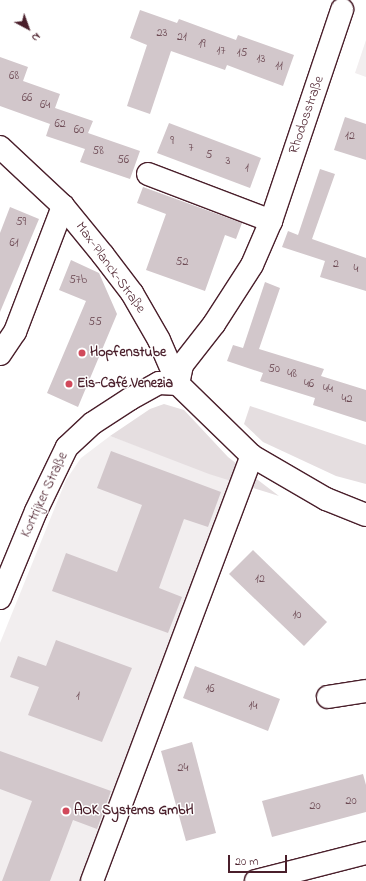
<!DOCTYPE html>
<meta charset="utf-8">
<style>
body{margin:0}
#map{position:relative;width:366px;height:881px;overflow:hidden;background:#fff;font-family:"Indie Flower",sans-serif}
div>[style]{position:absolute}
.built>*{inset:0;background:#f2eeef}
.green>*{inset:0;background:#e5dee0}
.building>*{inset:0;background:#d2c7cb}
.roads{filter:drop-shadow(1px 0 #4a1f2b) drop-shadow(-1px 0 #4a1f2b) drop-shadow(0 1px #4a1f2b) drop-shadow(0 -1px #4a1f2b)}
.minor>*{height:22px;margin:-11px;padding:0 11px;transform-origin:11px;border-radius:11px;background:#fff}
.dots>*{width:11px;height:11px;translate:-50% -50%;box-sizing:border-box;border:2px solid #fff;border-radius:50%}
span{translate:-50% -50%;white-space:nowrap;text-align:center;line-height:1.15;-webkit-text-stroke:3px #fff;paint-order:stroke}
.number-label{font-size:12px;color:#6c4953}
.number-label span{-webkit-text-stroke-width:0}
.street-label{font-size:14px;color:#4a1f2b}
.poi-label{font-size:14px;color:#4a1f2b;font-weight:700}
.left{translate:0 -50%;text-align:left}
.north{position:absolute;left:8px;top:8px;width:40px;height:40px;-webkit-text-stroke:3px #fff;paint-order:stroke;rotate:139deg;font-size:11px;font-weight:700;line-height:16px;text-align:center;color:#4a1f2b}
.north::after{content:'';display:block;margin:auto;width:14px;height:18px;background:#4a1f2b;clip-path:polygon(50% 0,100% 100%,50% 72%,0 100%)}
.scale{position:absolute;left:228px;top:855px;width:59px;height:18px;box-sizing:border-box;border:2px solid #4a1f2b;border-top:0;padding-left:5px;font-size:12px;line-height:14px;white-space:nowrap;color:#4a1f2b;-webkit-text-stroke:3px #fff;paint-order:stroke}
</style>
<div id="map">
<div class="built">
<div style="clip-path:polygon(366px 40px,366px 77px,355px 73px)"></div>
<div style="clip-path:polygon(110px 436px,249px 487px,99px 881px,0 881px,0 643px,66px 480px,81px 458px)"></div>
</div>
<div class="green">
<div style="clip-path:polygon(164px 404px,184px 410px,228px 457px,279px 496px,209px 474px,110px 436px,150px 409px)"></div>
<div style="clip-path:polygon(250px 406px,366px 445px,366px 484px,336px 476px,263px 442px,244px 424px)"></div>
</div>
<div class="building">
<div style="clip-path:polygon(140px 10px,177px 23px,179px 19px,236px 40px,238px 35px,294px 55px,283px 86px,227px 65px,225px 70px,171px 51px,150px 114px,127px 106px,147px 45px,130px 38px)"></div>
<div style="clip-path:polygon(0 57px,28px 67px,23px 81px,60px 94px,55px 108px,93px 121px,88px 133px,140px 151px,130px 179px,80px 162px,85px 149px,46px 136px,50px 124px,0 106px)"></div>
<div style="clip-path:polygon(345px 117px,366px 124px,366px 160px,334px 150px)"></div>
<div style="clip-path:polygon(169px 123px,261px 158px,250px 188px,157px 153px)"></div>
<div style="clip-path:polygon(320px 169px,335px 174px,312px 239px,366px 258px,366px 291px,320px 277px,325px 261px,282px 247px,288px 231px,298px 235px)"></div>
<div style="clip-path:polygon(143px 187px,242px 223px,236px 239px,225px 235px,205px 291px,146px 270px,166px 214px,137px 203px)"></div>
<div style="clip-path:polygon(10px 207px,39px 219px,0 312px,0 233px)"></div>
<div style="clip-path:polygon(71px 260px,99px 273px,117px 314px,78px 407px,47px 393px,86px 301px,59px 290px)"></div>
<div style="clip-path:polygon(265px 282px,280px 288px,259px 349px,324px 369px,321px 376px,366px 390px,366px 422px,313px 405px,315px 398px,260px 381px,263px 373px,227px 361px,233px 345px,243px 348px)"></div>
<div style="clip-path:polygon(111px 451px,221px 492px,208px 527px,184px 519px,159px 588px,182px 597px,168px 633px,52px 591px,66px 553px,117px 572px,142px 505px,97px 488px)"></div>
<div style="clip-path:polygon(253px 550px,327px 622px,304px 646px,229px 574px)"></div>
<div style="clip-path:polygon(56px 640px,132px 668px,102px 742px,28px 715px,39px 687px,10px 677px,18px 656px,46px 666px)"></div>
<div style="clip-path:polygon(195px 666px,280px 699px,268px 731px,183px 698px)"></div>
<div style="clip-path:polygon(192px 742px,216px 833px,186px 841px,161px 751px)"></div>
<div style="clip-path:polygon(0 751px,111px 791px,97px 829px,73px 820px,50px 881px,2px 881px,32px 801px,0 789px)"></div>
<div style="clip-path:polygon(363px 774px,366px 785px,366px 812px,272px 837px,262px 801px)"></div>
</div>
<div class="roads">
<div class="minor">
<div style="left:0;top:147px;width:86px;rotate:43.1deg"></div>
<div style="left:63px;top:206px;width:63px;rotate:50.8deg"></div>
<div style="left:103px;top:255px;width:48px;rotate:52.7deg"></div>
<div style="left:132px;top:293px;width:54px;rotate:60.1deg"></div>
<div style="left:159px;top:340px;width:48px;rotate:66.6deg"></div>
<div style="left:178px;top:384px;width:103px;rotate:44.2deg"></div>
<div style="left:252px;top:456px;width:86px;rotate:30.2deg"></div>
<div style="left:326px;top:499px;width:43px;rotate:21.8deg"></div>
<div style="left:148px;top:174px;width:132px;rotate:20.9deg"></div>
<div style="left:0;top:354px;width:27px;rotate:-56deg"></div>
<div style="left:15px;top:332px;width:135px;rotate:-69.1deg"></div>
<div style="left:178px;top:384px;width:19px;rotate:-78deg"></div>
<div style="left:182px;top:365px;width:52px;rotate:-52deg"></div>
<div style="left:214px;top:324px;width:70px;rotate:-57.2deg"></div>
<div style="left:252px;top:265px;width:48px;rotate:-66.6deg"></div>
<div style="left:271px;top:221px;width:223px;rotate:-71.4deg"></div>
<div style="left:0;top:598px;width:94px;rotate:-67.5deg"></div>
<div style="left:36px;top:511px;width:71px;rotate:-64.2deg"></div>
<div style="left:67px;top:447px;width:35px;rotate:-43deg"></div>
<div style="left:93px;top:423px;width:44px;rotate:-33deg"></div>
<div style="left:130px;top:399px;width:33px;rotate:-29deg"></div>
<div style="left:159px;top:383px;width:19px;rotate:3deg"></div>
<div style="left:328px;top:697px;width:38px;rotate:-9deg"></div>
<div style="left:92px;top:881px;width:454px;rotate:-69.4deg"></div>
<div style="left:256px;top:881px;width:114px;rotate:-14.3deg"></div>
</div>
</div>
<div class="dots">
<div style="left:82px;top:353px;background:#d1495b"></div>
<div style="left:69px;top:384px;background:#d1495b"></div>
<div style="left:66px;top:811px;background:#d1495b"></div>
</div>
<div class="number-label">
<span style="left:162px;top:34px">23</span>
<span style="left:182px;top:38px">21</span>
<span style="left:202px;top:45px">19</span>
<span style="left:221px;top:52px">17</span>
<span style="left:242px;top:54px">15</span>
<span style="left:261px;top:60px">13</span>
<span style="left:279px;top:67px">11</span>
<span style="left:14px;top:77px">68</span>
<span style="left:27px;top:99px">66</span>
<span style="left:45px;top:106px">64</span>
<span style="left:60px;top:125px">62</span>
<span style="left:79px;top:131px">60</span>
<span style="left:350px;top:137px">12</span>
<span style="left:172px;top:142px">9</span>
<span style="left:191px;top:149px">7</span>
<span style="left:98px;top:152px">58</span>
<span style="left:209px;top:156px">5</span>
<span style="left:123px;top:161px">56</span>
<span style="left:228px;top:162px">3</span>
<span style="left:247px;top:169px">1</span>
<span style="left:21px;top:223px">59</span>
<span style="left:14px;top:244px">61</span>
<span style="left:182px;top:263px">52</span>
<span style="left:336px;top:265px">2</span>
<span style="left:356px;top:270px">4</span>
<span style="left:78px;top:281px">57b</span>
<span style="left:95px;top:323px">55</span>
<span style="left:274px;top:370px">50</span>
<span style="left:292px;top:375px">48</span>
<span style="left:309px;top:385px">46</span>
<span style="left:328px;top:390px">44</span>
<span style="left:347px;top:400px">42</span>
<span style="left:260px;top:580px">12</span>
<span style="left:297px;top:616px">10</span>
<span style="left:210px;top:690px">16</span>
<span style="left:78px;top:697px">1</span>
<span style="left:253px;top:707px">14</span>
<span style="left:183px;top:769px">24</span>
<span style="left:351px;top:802px">20</span>
<span style="left:315px;top:807px">20</span>
</div>
<div class="street-label">
<span style="left:307px;top:115px;rotate:-71deg">Rhodosstraße</span>
<span style="left:110px;top:268px;rotate:54deg">Max-Planck-Straße</span>
<span style="left:45px;top:495px;rotate:-65deg">Kortrijker Straße</span>
</div>
<div class="poi-label">
<span class="left" style="left:90px;top:353px">Hopfenstube</span>
<span class="left" style="left:77px;top:384px">Eis-Café Venezia</span>
<span class="left" style="left:74px;top:811px">AOK Systems GmbH</span>
</div>
<div class="north">N</div>
<div class="scale">20 m</div>
</div>
